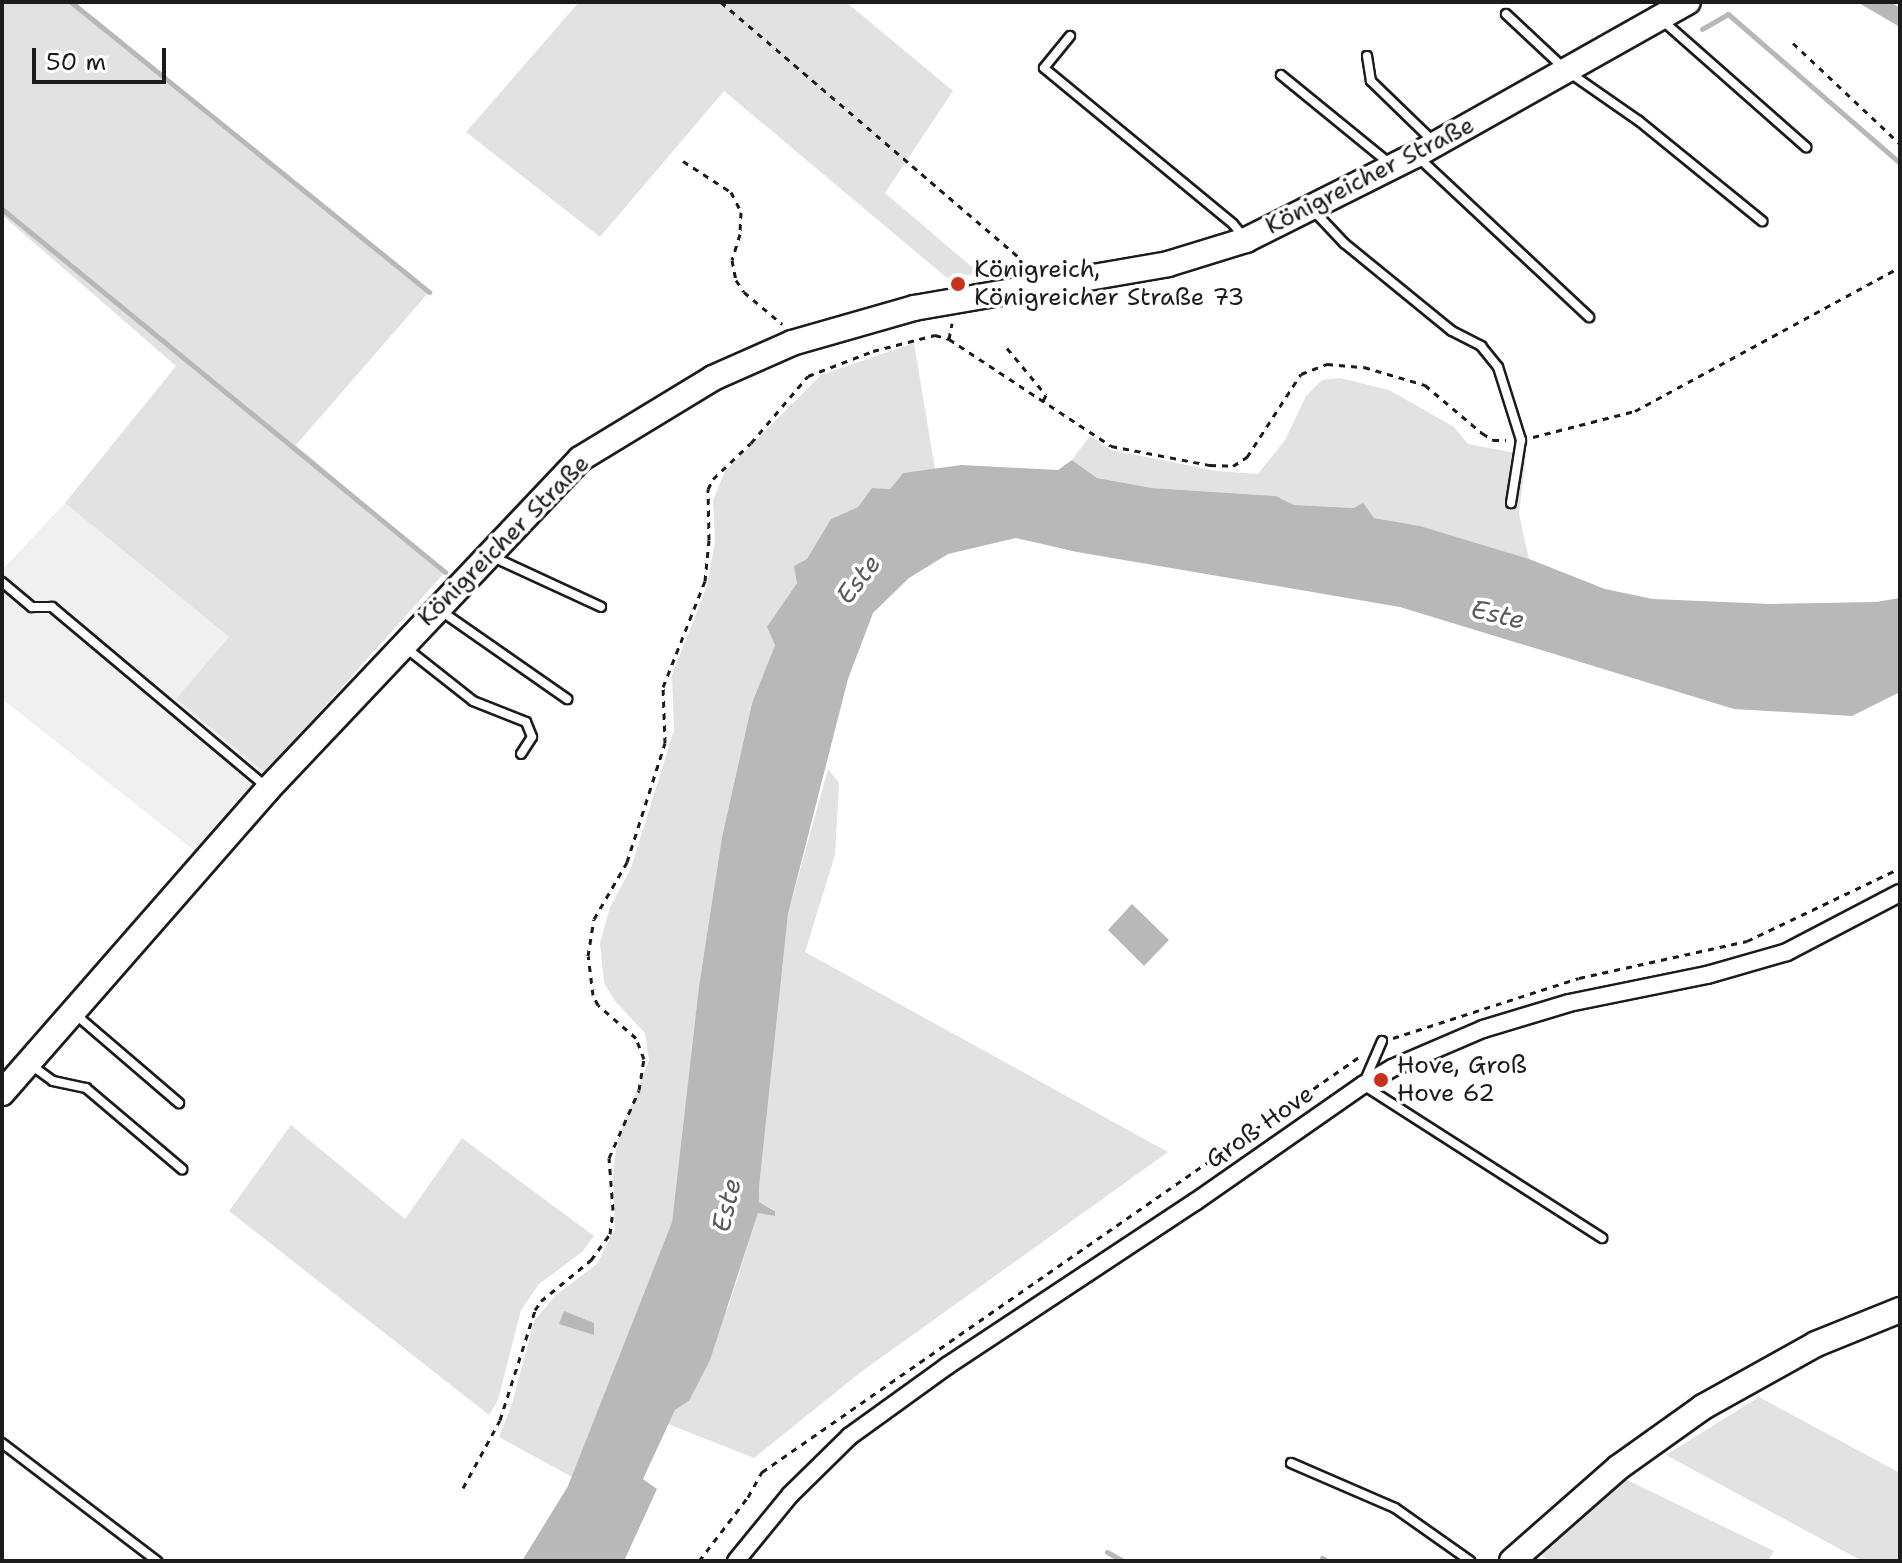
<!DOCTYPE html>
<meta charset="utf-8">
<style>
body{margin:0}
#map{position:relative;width:1902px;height:1563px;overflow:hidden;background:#fff;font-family:"Shantell Sans",sans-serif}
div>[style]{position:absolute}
.built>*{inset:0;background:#f0f0f0}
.green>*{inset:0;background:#e2e2e2}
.water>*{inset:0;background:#b8b8b8}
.stream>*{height:5px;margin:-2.5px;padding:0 2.5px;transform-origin:2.5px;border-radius:2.5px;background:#b8b8b8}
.path>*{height:3px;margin-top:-1.5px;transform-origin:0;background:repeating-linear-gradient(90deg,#1c1c1c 0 6px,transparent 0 12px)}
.roads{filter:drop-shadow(2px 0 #1c1c1c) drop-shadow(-2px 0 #1c1c1c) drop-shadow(0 2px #1c1c1c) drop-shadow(0 -2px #1c1c1c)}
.lane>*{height:8px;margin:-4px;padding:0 4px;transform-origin:4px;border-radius:4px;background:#fff}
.street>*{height:16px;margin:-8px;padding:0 8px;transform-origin:8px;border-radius:8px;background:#fff}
.secondary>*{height:24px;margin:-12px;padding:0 12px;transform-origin:12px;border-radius:12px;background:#fff}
.dots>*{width:22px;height:22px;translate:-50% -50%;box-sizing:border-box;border:4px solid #fff;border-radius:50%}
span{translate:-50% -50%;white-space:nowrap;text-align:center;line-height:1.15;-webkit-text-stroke:7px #fff;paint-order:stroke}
.street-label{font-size:24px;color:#1c1c1c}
.poi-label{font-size:24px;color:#1c1c1c}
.left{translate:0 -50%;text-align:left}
.water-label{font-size:26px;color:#5a5a5a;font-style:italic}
.frame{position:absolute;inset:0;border:4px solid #1c1c1c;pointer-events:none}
.scale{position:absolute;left:32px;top:48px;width:134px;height:36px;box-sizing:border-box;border:4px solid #1c1c1c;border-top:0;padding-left:10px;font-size:24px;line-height:28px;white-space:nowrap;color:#1c1c1c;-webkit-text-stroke:6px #fff;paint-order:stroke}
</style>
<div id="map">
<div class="built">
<div style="clip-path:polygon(65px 503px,230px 638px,176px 699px,265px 773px,199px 854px,2px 699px,2px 570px)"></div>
</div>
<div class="green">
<div style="clip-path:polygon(2px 2px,71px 2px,429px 292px,296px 445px,445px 572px,265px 773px,176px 699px,229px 637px,65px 503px,176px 366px,2px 215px)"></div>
<div style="clip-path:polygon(579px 2px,846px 2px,953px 91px,885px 193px,979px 273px,947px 278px,724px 91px,600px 237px,466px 132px)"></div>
<div style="clip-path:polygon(914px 343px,935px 469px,903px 473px,890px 489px,872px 488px,858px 507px,831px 519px,797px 583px,768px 627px,775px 645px,752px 703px,722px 837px,699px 986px,672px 1222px,572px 1477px,499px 1437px,512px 1404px,534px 1321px,556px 1295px,597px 1264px,615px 1229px,613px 1177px,617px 1141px,649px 1060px,645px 1033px,615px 1001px,604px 983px,600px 943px,610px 907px,631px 868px,674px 730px,672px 675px,707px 586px,715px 541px,713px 500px,725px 471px,821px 375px)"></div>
<div style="clip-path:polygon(1340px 378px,1389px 390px,1454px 427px,1468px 444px,1526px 455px,1519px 514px,1529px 559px,1420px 526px,1374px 518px,1354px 508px,1294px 505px,1276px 496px,1152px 488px,1097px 478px,1072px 460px,1090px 436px,1111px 450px,1217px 471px,1258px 474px,1285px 440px,1306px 396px,1322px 380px)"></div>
<div style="clip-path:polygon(828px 769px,839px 783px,835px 855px,805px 952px,1168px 1152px,861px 1372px,754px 1458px,668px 1424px,675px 1410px,689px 1401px,730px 1302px,758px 1212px,774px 1216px,775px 1210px,759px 1202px,759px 1188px,788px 914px)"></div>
<div style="clip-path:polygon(291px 1125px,405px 1219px,462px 1138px,594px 1236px,582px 1252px,539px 1284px,521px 1310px,498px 1400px,489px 1415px,229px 1211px)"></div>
<div style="clip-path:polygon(1759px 1397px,1900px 1473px,1900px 1561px,1862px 1561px,1666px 1455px)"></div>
<div style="clip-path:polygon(1623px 1478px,1774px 1551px,1768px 1561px,1551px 1561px,1539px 1554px)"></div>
</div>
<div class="water">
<div style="clip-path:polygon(1857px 2px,1890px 2px,1900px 8px,1900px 27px)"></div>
<div style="clip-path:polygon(1072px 460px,1097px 478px,1152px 488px,1276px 496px,1294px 505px,1354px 508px,1363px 503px,1374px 518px,1420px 526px,1529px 559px,1605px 589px,1653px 599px,1771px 604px,1876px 602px,1900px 598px,1900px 692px,1852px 716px,1734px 709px,1400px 607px,1077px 552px,1016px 538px,948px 554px,909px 578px,873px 613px,848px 679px,788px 914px,759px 1188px,759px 1202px,775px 1211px,775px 1216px,758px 1213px,710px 1360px,689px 1401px,675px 1410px,643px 1479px,657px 1489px,624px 1561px,522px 1561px,568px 1486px,672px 1222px,699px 986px,722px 837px,752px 703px,775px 645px,767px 627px,797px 583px,794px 566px,807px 559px,831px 519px,858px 507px,872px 488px,890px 489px,903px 473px,961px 465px,1058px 470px)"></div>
<div style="clip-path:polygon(1132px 904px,1169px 940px,1144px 966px,1108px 930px)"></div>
<div style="clip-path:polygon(564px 1311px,594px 1323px,594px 1335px,559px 1324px)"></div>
</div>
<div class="stream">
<div style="left:71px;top:2px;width:461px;rotate:39deg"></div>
<div style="left:1702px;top:29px;width:30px;rotate:-30deg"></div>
<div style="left:1728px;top:14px;width:228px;rotate:40.9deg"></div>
<div style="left:2px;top:209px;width:573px;rotate:39.33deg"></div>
<div style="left:1107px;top:1552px;width:18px;rotate:29deg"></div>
<div style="left:1322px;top:1558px;width:6px;rotate:31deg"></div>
</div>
<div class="path">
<div style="left:721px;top:2px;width:392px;rotate:40.6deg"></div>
<div style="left:1019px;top:257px;width:13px;rotate:72deg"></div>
<div style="left:1793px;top:43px;width:147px;rotate:43.3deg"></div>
<div style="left:683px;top:161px;width:57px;rotate:32.9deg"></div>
<div style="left:731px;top:192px;width:22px;rotate:63deg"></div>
<div style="left:741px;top:212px;width:22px;rotate:93deg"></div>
<div style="left:740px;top:234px;width:27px;rotate:107deg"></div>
<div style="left:732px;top:260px;width:20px;rotate:79deg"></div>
<div style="left:736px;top:280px;width:14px;rotate:56deg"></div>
<div style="left:744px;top:292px;width:50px;rotate:40.1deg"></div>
<div style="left:949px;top:339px;width:16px;rotate:-79deg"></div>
<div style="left:1007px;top:348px;width:61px;rotate:50.3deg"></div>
<div style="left:1046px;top:395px;width:7px;rotate:117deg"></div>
<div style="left:1533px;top:437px;width:105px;rotate:-14.3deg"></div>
<div style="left:1635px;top:411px;width:302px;rotate:-28.5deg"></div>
<div style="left:1393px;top:1038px;width:195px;rotate:-17.9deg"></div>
<div style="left:1579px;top:978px;width:172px;rotate:-12.4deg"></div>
<div style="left:1747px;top:941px;width:170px;rotate:-25.5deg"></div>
<div style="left:463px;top:1488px;width:77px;rotate:-61.4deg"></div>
<div style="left:500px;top:1420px;width:115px;rotate:-72.3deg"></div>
<div style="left:535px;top:1310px;width:11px;rotate:-56deg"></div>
<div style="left:541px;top:1301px;width:65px;rotate:-39.4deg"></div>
<div style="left:591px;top:1260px;width:32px;rotate:-54deg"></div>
<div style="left:610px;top:1234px;width:24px;rotate:-83deg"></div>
<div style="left:613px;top:1210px;width:52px;rotate:-94.4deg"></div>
<div style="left:609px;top:1158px;width:74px;rotate:-66.2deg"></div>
<div style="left:639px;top:1090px;width:31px;rotate:-81deg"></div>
<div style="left:644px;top:1059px;width:22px;rotate:-111deg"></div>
<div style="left:636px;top:1038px;width:50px;rotate:-139deg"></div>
<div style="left:598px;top:1005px;width:11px;rotate:-117deg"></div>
<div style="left:593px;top:995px;width:39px;rotate:-97deg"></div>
<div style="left:588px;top:956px;width:37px;rotate:-81deg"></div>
<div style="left:594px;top:919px;width:66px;rotate:-59.9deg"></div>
<div style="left:627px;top:862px;width:125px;rotate:-72.3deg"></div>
<div style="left:665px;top:743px;width:56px;rotate:-92deg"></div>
<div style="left:663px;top:687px;width:114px;rotate:-68.4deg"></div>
<div style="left:705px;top:581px;width:41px;rotate:-84.4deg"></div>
<div style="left:709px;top:540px;width:51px;rotate:-91.1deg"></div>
<div style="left:708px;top:489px;width:11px;rotate:-63deg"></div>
<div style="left:713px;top:479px;width:52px;rotate:-43.5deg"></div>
<div style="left:751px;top:443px;width:88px;rotate:-49.6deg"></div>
<div style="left:808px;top:376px;width:70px;rotate:-21deg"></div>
<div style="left:873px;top:351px;width:64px;rotate:-14.5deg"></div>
<div style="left:935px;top:335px;width:15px;rotate:16deg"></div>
<div style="left:949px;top:339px;width:194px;rotate:33.4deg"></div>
<div style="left:1111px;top:446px;width:101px;rotate:10.9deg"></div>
<div style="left:1210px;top:465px;width:23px;rotate:2deg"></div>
<div style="left:1233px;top:466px;width:17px;rotate:-33deg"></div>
<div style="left:1247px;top:457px;width:99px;rotate:-57deg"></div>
<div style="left:1301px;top:374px;width:28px;rotate:-21deg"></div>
<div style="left:1327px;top:364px;width:37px;rotate:5deg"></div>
<div style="left:1364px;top:367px;width:64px;rotate:16.4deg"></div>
<div style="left:1425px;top:385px;width:75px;rotate:40.1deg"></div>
<div style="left:1482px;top:433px;width:13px;rotate:32deg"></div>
<div style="left:1493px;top:440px;width:13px"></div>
<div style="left:699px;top:1561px;width:81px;rotate:-52.6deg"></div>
<div style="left:748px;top:1497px;width:29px;rotate:-61deg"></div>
<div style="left:762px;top:1472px;width:731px;rotate:-34.8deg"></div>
</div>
<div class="roads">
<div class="lane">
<div style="left:1506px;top:14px;width:83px;rotate:43.1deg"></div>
<div style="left:1567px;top:71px;width:88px;rotate:34.8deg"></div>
<div style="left:1639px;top:121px;width:159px;rotate:39.1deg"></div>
<div style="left:1663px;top:21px;width:191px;rotate:41.4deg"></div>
<div style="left:1070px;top:36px;width:41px;rotate:129.1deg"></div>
<div style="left:1044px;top:68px;width:245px;rotate:39.5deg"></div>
<div style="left:1233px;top:224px;width:17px;rotate:50deg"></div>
<div style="left:1367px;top:56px;width:25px;rotate:81deg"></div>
<div style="left:1371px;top:81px;width:86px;rotate:44.1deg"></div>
<div style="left:1281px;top:75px;width:141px;rotate:39.2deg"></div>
<div style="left:1419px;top:158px;width:233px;rotate:43.1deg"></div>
<div style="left:1312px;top:209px;width:47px;rotate:46.7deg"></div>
<div style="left:1344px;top:243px;width:139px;rotate:39.2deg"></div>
<div style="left:1452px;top:331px;width:33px;rotate:27deg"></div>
<div style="left:1481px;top:346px;width:27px;rotate:51deg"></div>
<div style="left:1498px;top:367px;width:77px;rotate:72.5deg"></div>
<div style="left:1521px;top:440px;width:64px;rotate:99deg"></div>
<div style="left:493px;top:557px;width:119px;rotate:24.8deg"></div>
<div style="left:2px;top:582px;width:39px;rotate:40deg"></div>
<div style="left:32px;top:607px;width:20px"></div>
<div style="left:52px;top:607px;width:278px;rotate:40deg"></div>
<div style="left:441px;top:611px;width:154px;rotate:34.9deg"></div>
<div style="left:406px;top:648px;width:85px;rotate:38.3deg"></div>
<div style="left:473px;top:701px;width:57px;rotate:21.6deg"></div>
<div style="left:526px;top:722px;width:16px;rotate:68deg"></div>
<div style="left:532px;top:737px;width:20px;rotate:123deg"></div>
<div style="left:75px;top:1014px;width:137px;rotate:40.6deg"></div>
<div style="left:1382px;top:1041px;width:48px;rotate:113.4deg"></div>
<div style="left:1363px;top:1085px;width:284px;rotate:32.6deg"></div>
<div style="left:31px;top:1065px;width:27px;rotate:36deg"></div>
<div style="left:53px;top:1081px;width:34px;rotate:12deg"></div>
<div style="left:86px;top:1088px;width:126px;rotate:40.2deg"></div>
<div style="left:2px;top:1443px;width:195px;rotate:37.3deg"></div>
<div style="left:1291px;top:1463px;width:113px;rotate:23.4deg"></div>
<div style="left:1395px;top:1508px;width:92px;rotate:35.2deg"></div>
</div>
<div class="street">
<div style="left:736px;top:1561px;width:85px;rotate:-50.7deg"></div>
<div style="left:790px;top:1495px;width:84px;rotate:-44.5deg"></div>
<div style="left:850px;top:1436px;width:120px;rotate:-35.8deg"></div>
<div style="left:947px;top:1366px;width:297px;rotate:-33.5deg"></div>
<div style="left:1195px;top:1202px;width:205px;rotate:-34.9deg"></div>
<div style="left:1363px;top:1085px;width:34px;rotate:-30deg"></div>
<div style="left:1392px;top:1068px;width:99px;rotate:-23.2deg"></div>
<div style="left:1483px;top:1029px;width:90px;rotate:-16.8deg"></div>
<div style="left:1569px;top:1003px;width:141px;rotate:-11.5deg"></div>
<div style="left:1707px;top:975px;width:83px;rotate:-16deg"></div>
<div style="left:1787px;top:952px;width:127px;rotate:-27.6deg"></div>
</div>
<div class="secondary">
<div style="left:2px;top:1093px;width:404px;rotate:-48.8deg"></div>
<div style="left:268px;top:789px;width:454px;rotate:-46.6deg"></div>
<div style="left:580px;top:459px;width:156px;rotate:-31.3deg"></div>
<div style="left:713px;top:378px;width:86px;rotate:-23.9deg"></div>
<div style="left:792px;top:343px;width:127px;rotate:-16deg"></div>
<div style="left:914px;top:308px;width:258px;rotate:-9.8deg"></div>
<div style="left:1168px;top:264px;width:82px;rotate:-17.1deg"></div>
<div style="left:1246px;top:240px;width:190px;rotate:-26.6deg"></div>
<div style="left:1416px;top:155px;width:312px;rotate:-29.4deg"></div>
<div style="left:1512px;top:1561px;width:142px;rotate:-41.3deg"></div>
<div style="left:1619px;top:1467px;width:103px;rotate:-35.5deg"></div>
<div style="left:1703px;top:1407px;width:129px;rotate:-29.1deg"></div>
<div style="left:1816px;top:1344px;width:91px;rotate:-22deg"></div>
</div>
</div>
<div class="dots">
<div style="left:958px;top:284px;background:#c8321e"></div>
<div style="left:1381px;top:1080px;background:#c8321e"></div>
</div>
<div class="street-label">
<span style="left:1370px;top:176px;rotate:-27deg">Königreicher Straße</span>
<span style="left:504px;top:541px;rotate:-45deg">Königreicher Straße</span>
<span style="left:1260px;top:1127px;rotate:-35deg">Groß Hove</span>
</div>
<div class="poi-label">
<span class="left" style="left:974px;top:284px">Königreich,<br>Königreicher Straße 73</span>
<span class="left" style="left:1397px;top:1080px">Hove, Groß<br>Hove 62</span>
</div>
<div class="water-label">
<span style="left:858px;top:579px;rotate:-52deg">Este</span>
<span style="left:1498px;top:614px;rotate:13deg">Este</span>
<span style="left:726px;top:1205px;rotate:-77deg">Este</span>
</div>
<div class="frame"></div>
<div class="scale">50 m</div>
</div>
